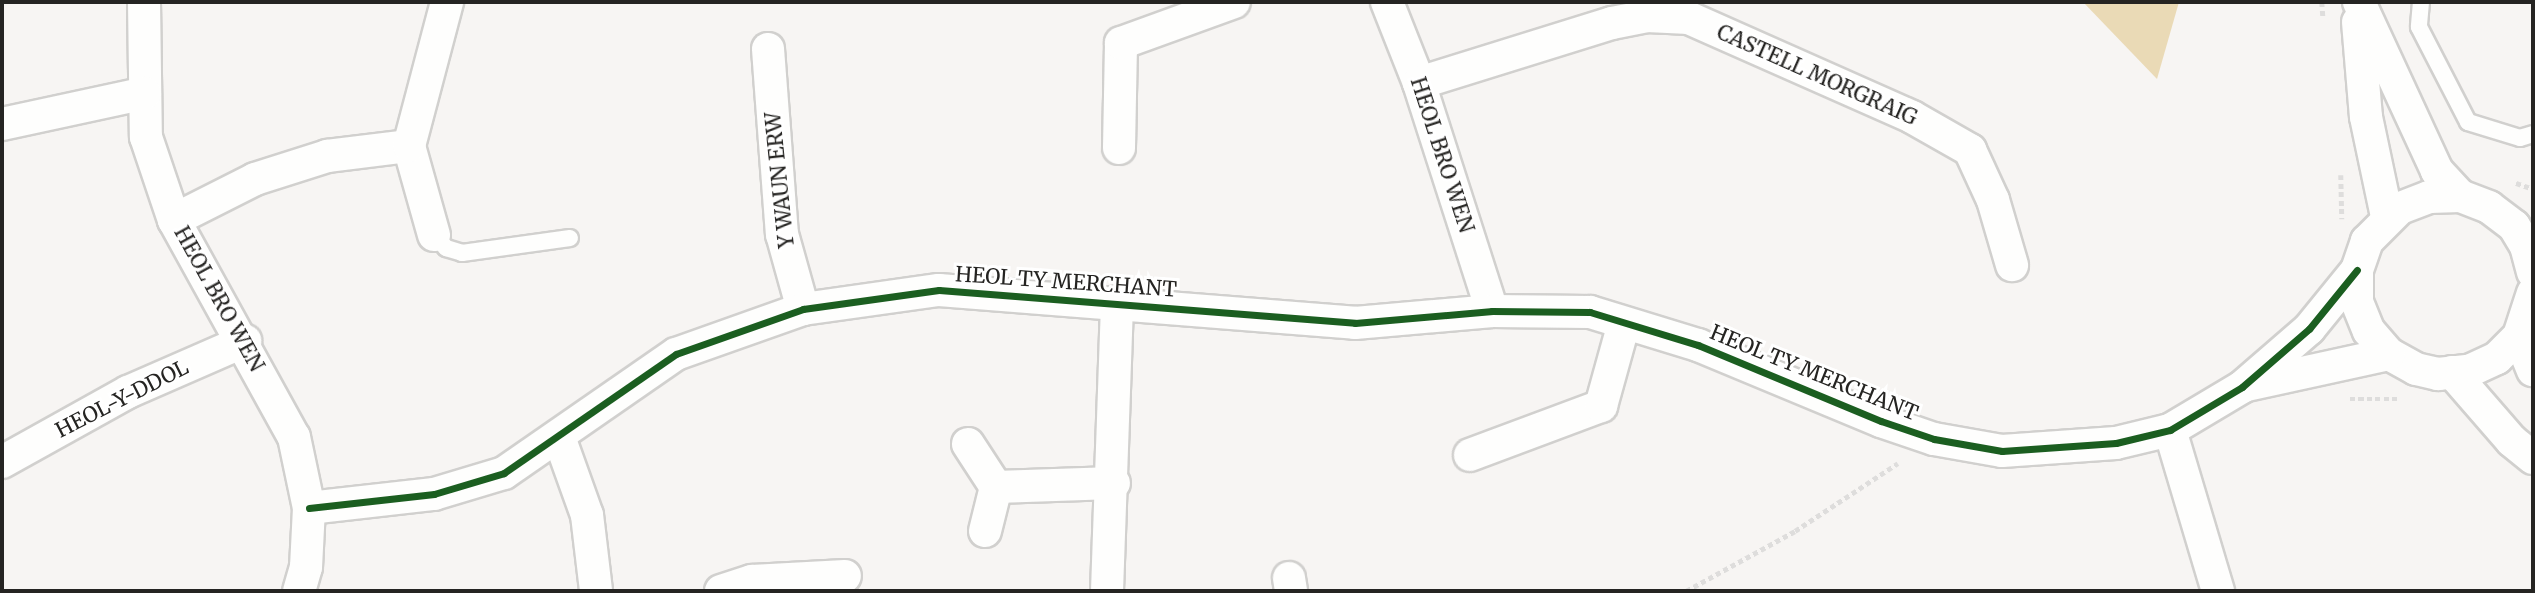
<!DOCTYPE html>
<style>
body{margin:0}
#map{position:relative;width:2535px;height:593px;overflow:hidden;background:#f7f5f3;font-family:Merriweather,serif}
div>[style]{position:absolute}
.forest>*{inset:0;background:#eadab6}
.path>*{height:4.5px;margin-top:-2.25px;transform-origin:0;background:repeating-linear-gradient(90deg,#dedddc 0 5px,transparent 0 8.5px)}
.roads{filter:drop-shadow(2px 0 #d1d0ce) drop-shadow(-2px 0 #d1d0ce) drop-shadow(0 2px #d1d0ce) drop-shadow(0 -2px #d1d0ce)}
.service>*{height:16px;margin:-8px;padding:0 8px;transform-origin:8px;border-radius:8px;background:#fefefd}
.minor>*{height:32px;margin:-16px;padding:0 16px;transform-origin:16px;border-radius:16px;background:#fefefd}
.cycleway>*{height:7px;margin:-3.5px;padding:0 3.5px;transform-origin:3.5px;border-radius:3.5px;background:#1b5e20}
span{translate:-50% -50%;white-space:nowrap;text-align:center;line-height:1.15;-webkit-text-stroke:6px #fff;paint-order:stroke}
.street-label{font-size:21px;color:#252422}
.frame{position:absolute;inset:0;border:4px solid #252422;pointer-events:none}
</style>
<div id="map">
<div class="forest">
<div style="clip-path:polygon(2083px 2px,2179px 2px,2157px 79px)"></div>
</div>
<div class="path">
<div style="left:2322px;top:2px;width:15px;rotate:86deg"></div>
<div style="left:2341px;top:175px;width:44px;rotate:88.7deg"></div>
<div style="left:2516px;top:183px;width:18px;rotate:19deg"></div>
<div style="left:2350px;top:399px;width:49px"></div>
<div style="left:1686px;top:591px;width:124px;rotate:-28.8deg"></div>
<div style="left:1795px;top:531px;width:123px;rotate:-33.4deg"></div>
</div>
<div class="roads">
<div class="service">
<div style="left:2421px;top:2px;width:25px;rotate:95deg"></div>
<div style="left:2419px;top:27px;width:107px;rotate:62.7deg"></div>
<div style="left:2468px;top:122px;width:54px;rotate:17.1deg"></div>
<div style="left:2520px;top:138px;width:14px;rotate:-17deg"></div>
<div style="left:434px;top:235px;width:18px;rotate:47deg"></div>
<div style="left:446px;top:248px;width:17px;rotate:17deg"></div>
<div style="left:462px;top:253px;width:109px;rotate:-7.9deg"></div>
</div>
<div class="minor">
<div style="left:144px;top:2px;width:135px;rotate:89.2deg"></div>
<div style="left:146px;top:137px;width:88px;rotate:71.4deg"></div>
<div style="left:174px;top:220px;width:248px;rotate:61.1deg"></div>
<div style="left:294px;top:437px;width:73px;rotate:78.1deg"></div>
<div style="left:309px;top:508px;width:59px;rotate:92.9deg"></div>
<div style="left:306px;top:567px;width:25px;rotate:106deg"></div>
<div style="left:1387px;top:2px;width:87px;rotate:68.4deg"></div>
<div style="left:1419px;top:83px;width:239px;rotate:72.2deg"></div>
<div style="left:2359px;top:2px;width:186px;rotate:65.2deg"></div>
<div style="left:2437px;top:171px;width:34px;rotate:47deg"></div>
<div style="left:2358px;top:22px;width:95px;rotate:85.2deg"></div>
<div style="left:2366px;top:117px;width:102px;rotate:78.1deg"></div>
<div style="left:768px;top:49px;width:186px;rotate:85.7deg"></div>
<div style="left:782px;top:234px;width:78px;rotate:74.4deg"></div>
<div style="left:1419px;top:83px;width:202px;rotate:-17.3deg"></div>
<div style="left:1612px;top:23px;width:36px;rotate:-11deg"></div>
<div style="left:1647px;top:16px;width:42px;rotate:2.7deg"></div>
<div style="left:1689px;top:18px;width:244px;rotate:23.9deg"></div>
<div style="left:1912px;top:117px;width:67px;rotate:29.6deg"></div>
<div style="left:1970px;top:150px;width:55px;rotate:65.3deg"></div>
<div style="left:1993px;top:200px;width:68px;rotate:73.7deg"></div>
<div style="left:2px;top:124px;width:146px;rotate:-12.2deg"></div>
<div style="left:1119px;top:148px;width:105px;rotate:-88.9deg"></div>
<div style="left:1121px;top:43px;width:120px;rotate:-19.9deg"></div>
<div style="left:174px;top:220px;width:91px;rotate:-26.8deg"></div>
<div style="left:255px;top:179px;width:76px;rotate:-17.7deg"></div>
<div style="left:327px;top:156px;width:83px;rotate:-7deg"></div>
<div style="left:434px;top:235px;width:92px;rotate:-105.7deg"></div>
<div style="left:409px;top:146px;width:149px;rotate:-75.2deg"></div>
<div style="left:2533px;top:272px;width:27px;rotate:-105deg"></div>
<div style="left:2526px;top:246px;width:23px;rotate:-121deg"></div>
<div style="left:2514px;top:226px;width:31px;rotate:-143deg"></div>
<div style="left:2489px;top:207px;width:31px;rotate:-159deg"></div>
<div style="left:2460px;top:196px;width:31px;rotate:178deg"></div>
<div style="left:2429px;top:197px;width:31px;rotate:159deg"></div>
<div style="left:2400px;top:208px;width:47px;rotate:135deg"></div>
<div style="left:2367px;top:241px;width:31px;rotate:109deg"></div>
<div style="left:2357px;top:270px;width:32px;rotate:90deg"></div>
<div style="left:2357px;top:302px;width:31px;rotate:68deg"></div>
<div style="left:2369px;top:331px;width:30px;rotate:49deg"></div>
<div style="left:2389px;top:354px;width:31px;rotate:29deg"></div>
<div style="left:2416px;top:369px;width:23px;rotate:13deg"></div>
<div style="left:2438px;top:374px;width:31px;rotate:-6deg"></div>
<div style="left:2469px;top:371px;width:31px;rotate:-25deg"></div>
<div style="left:2497px;top:358px;width:31px;rotate:-45deg"></div>
<div style="left:2519px;top:336px;width:45px;rotate:-72deg"></div>
<div style="left:2519px;top:336px;width:37px;rotate:68deg"></div>
<div style="left:2452px;top:372px;width:91px;rotate:49deg"></div>
<div style="left:2512px;top:441px;width:27px;rotate:39deg"></div>
<div style="left:2247px;top:385px;width:145px;rotate:-12.3deg"></div>
<div style="left:2170px;top:430px;width:168px;rotate:73.4deg"></div>
<div style="left:559px;top:437px;width:83px;rotate:70.3deg"></div>
<div style="left:587px;top:515px;width:77px;rotate:83.2deg"></div>
<div style="left:968px;top:444px;width:51px;rotate:56.9deg"></div>
<div style="left:996px;top:487px;width:118px;rotate:-1.9deg"></div>
<div style="left:1470px;top:455px;width:140px;rotate:-20.5deg"></div>
<div style="left:1601px;top:406px;width:86px;rotate:-74.5deg"></div>
<div style="left:2px;top:462px;width:144px;rotate:-29.1deg"></div>
<div style="left:128px;top:392px;width:128px;rotate:-23.6deg"></div>
<div style="left:309px;top:508px;width:126px;rotate:-6.4deg"></div>
<div style="left:434px;top:494px;width:73px;rotate:-16.7deg"></div>
<div style="left:504px;top:473px;width:209px;rotate:-34.7deg"></div>
<div style="left:676px;top:354px;width:135px;rotate:-19.5deg"></div>
<div style="left:803px;top:309px;width:137px;rotate:-8deg"></div>
<div style="left:939px;top:290px;width:417px;rotate:4.5deg"></div>
<div style="left:1355px;top:323px;width:138px;rotate:-5deg"></div>
<div style="left:1492px;top:311px;width:98px;rotate:0.6deg"></div>
<div style="left:1590px;top:312px;width:113px;rotate:17deg"></div>
<div style="left:1698px;top:345px;width:198px;rotate:22.6deg"></div>
<div style="left:1881px;top:421px;width:56px;rotate:18.8deg"></div>
<div style="left:1934px;top:439px;width:69px;rotate:10deg"></div>
<div style="left:2002px;top:451px;width:114px;rotate:-4deg"></div>
<div style="left:2116px;top:443px;width:56px;rotate:-13.5deg"></div>
<div style="left:2170px;top:430px;width:84px;rotate:-30.8deg"></div>
<div style="left:2242px;top:387px;width:89px;rotate:-40.9deg"></div>
<div style="left:2309px;top:329px;width:76px;rotate:-50.9deg"></div>
<div style="left:985px;top:531px;width:45px;rotate:-76deg"></div>
<div style="left:1289px;top:578px;width:13px;rotate:81deg"></div>
<div style="left:721px;top:591px;width:33px;rotate:-18deg"></div>
<div style="left:752px;top:581px;width:93px;rotate:-3.1deg"></div>
<div style="left:1107px;top:591px;width:289px;rotate:-88deg"></div>
</div>
</div>
<div class="cycleway">
<div style="left:309px;top:508px;width:126px;rotate:-6.4deg"></div>
<div style="left:434px;top:494px;width:73px;rotate:-16.7deg"></div>
<div style="left:504px;top:473px;width:209px;rotate:-34.7deg"></div>
<div style="left:676px;top:354px;width:135px;rotate:-19.5deg"></div>
<div style="left:803px;top:309px;width:137px;rotate:-8deg"></div>
<div style="left:939px;top:290px;width:417px;rotate:4.5deg"></div>
<div style="left:1355px;top:323px;width:138px;rotate:-5deg"></div>
<div style="left:1492px;top:311px;width:98px;rotate:0.6deg"></div>
<div style="left:1590px;top:312px;width:113px;rotate:17deg"></div>
<div style="left:1698px;top:345px;width:198px;rotate:22.6deg"></div>
<div style="left:1881px;top:421px;width:56px;rotate:18.8deg"></div>
<div style="left:1934px;top:439px;width:69px;rotate:10deg"></div>
<div style="left:2002px;top:451px;width:114px;rotate:-4deg"></div>
<div style="left:2116px;top:443px;width:56px;rotate:-13.5deg"></div>
<div style="left:2170px;top:430px;width:84px;rotate:-30.8deg"></div>
<div style="left:2242px;top:387px;width:89px;rotate:-40.9deg"></div>
<div style="left:2309px;top:329px;width:76px;rotate:-50.9deg"></div>
</div>
<div class="street-label">
<span style="left:1817px;top:75px;rotate:24deg">CASTELL MORGRAIG</span>
<span style="left:1442px;top:155px;rotate:72deg">HEOL BRO WEN</span>
<span style="left:780px;top:180px;rotate:-96deg">Y WAUN ERW</span>
<span style="left:1066px;top:282px;rotate:4deg">HEOL TY MERCHANT</span>
<span style="left:219px;top:299px;rotate:61deg">HEOL BRO WEN</span>
<span style="left:1814px;top:373px;rotate:22deg">HEOL TY MERCHANT</span>
<span style="left:122px;top:399px;rotate:-27deg">HEOL-Y-DDOL</span>
</div>
<div class="frame"></div>
</div>
